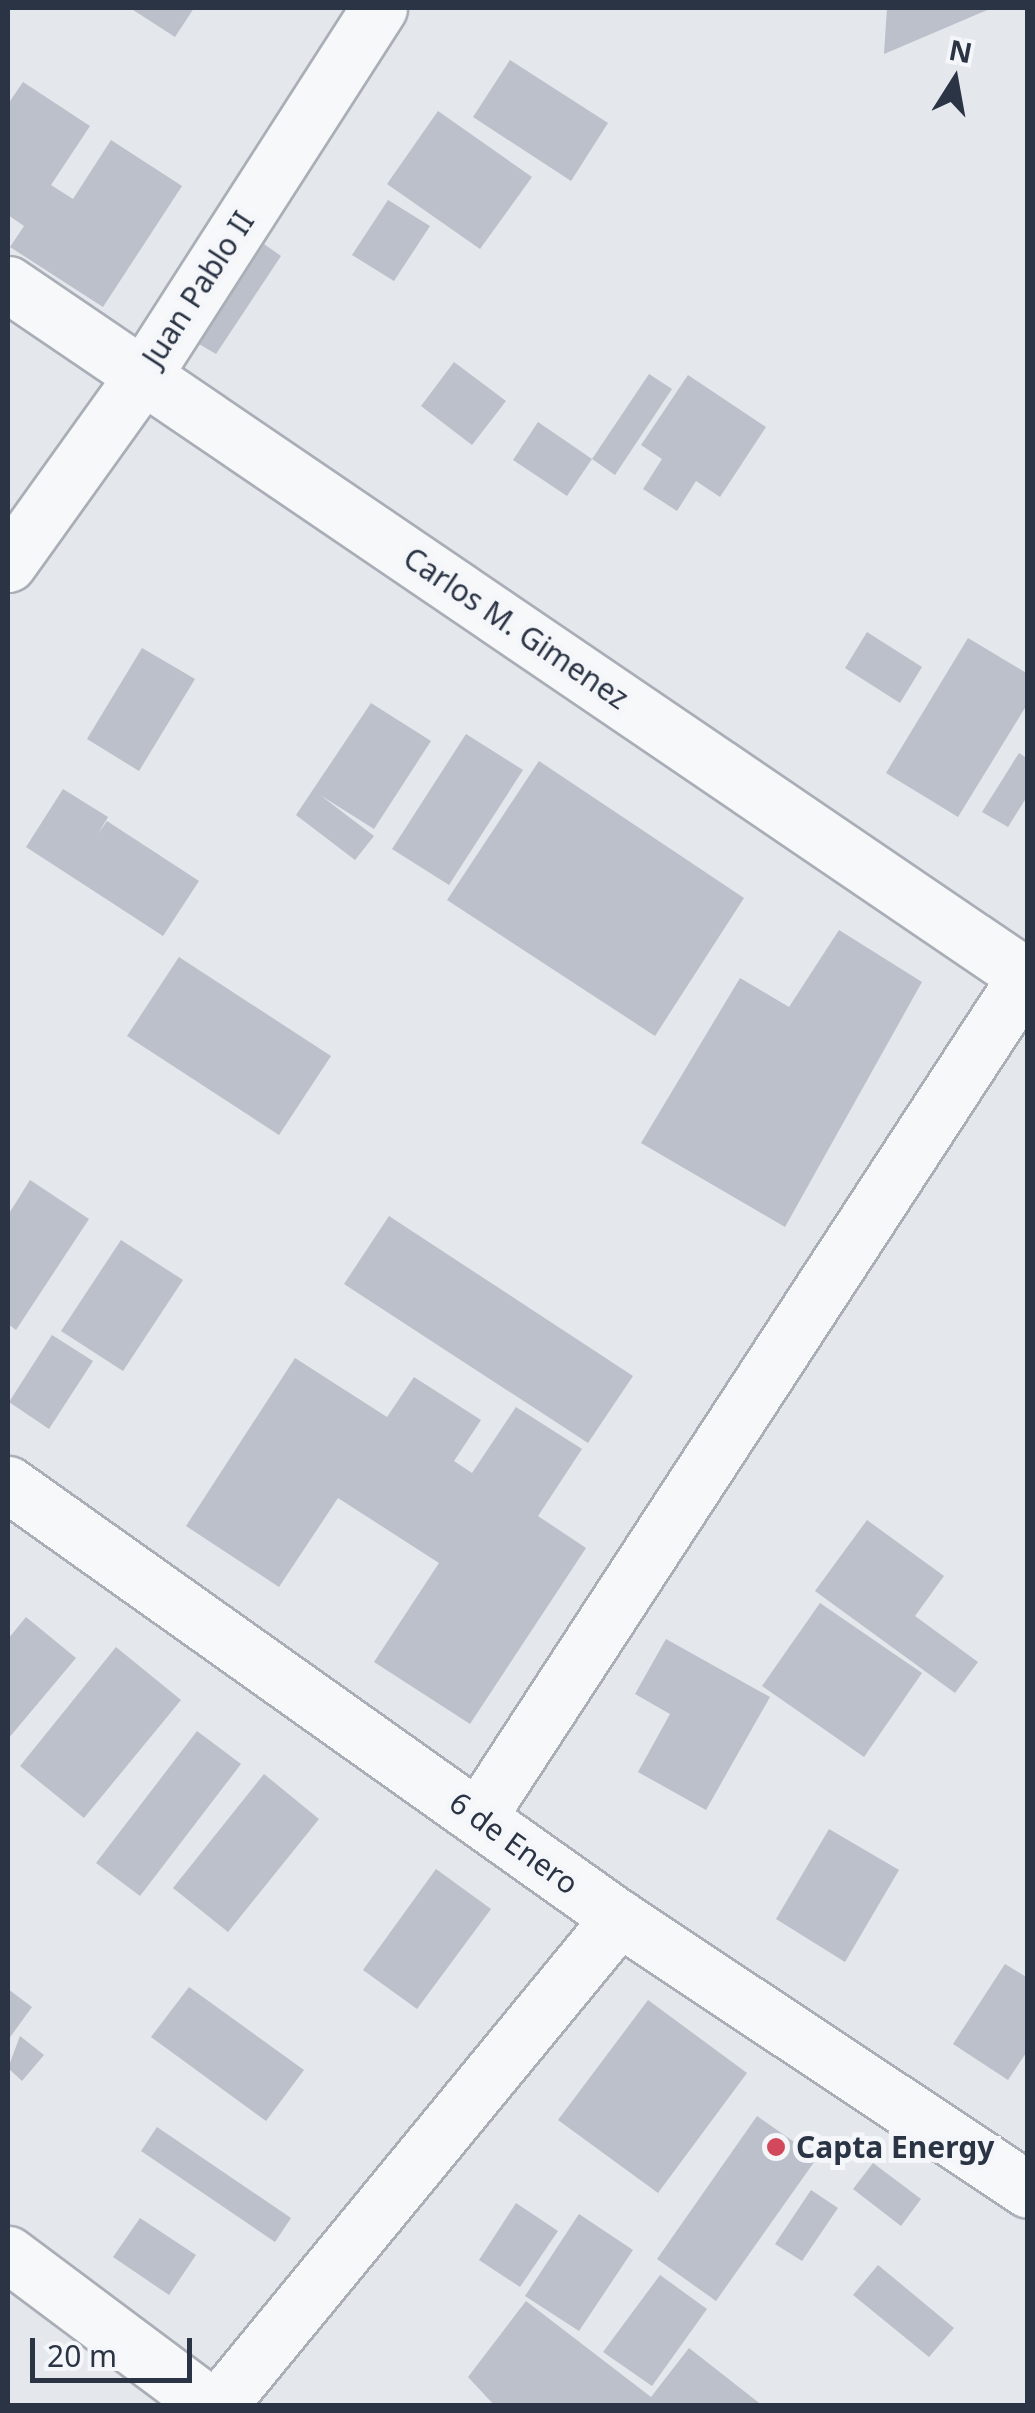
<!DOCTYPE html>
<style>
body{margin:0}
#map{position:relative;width:1035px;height:2413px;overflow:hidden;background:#e4e7ec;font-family:"Noto Sans",sans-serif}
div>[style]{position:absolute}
.building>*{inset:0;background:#bbc0ca}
.roads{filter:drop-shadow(2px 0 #a9aeb7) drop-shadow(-2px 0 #a9aeb7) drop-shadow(0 2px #a9aeb7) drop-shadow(0 -2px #a9aeb7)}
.minor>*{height:55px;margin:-27.5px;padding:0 27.5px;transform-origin:27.5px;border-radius:27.5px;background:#f7f8fa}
.dots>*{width:28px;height:28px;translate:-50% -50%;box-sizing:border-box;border:5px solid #f4f6f9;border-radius:50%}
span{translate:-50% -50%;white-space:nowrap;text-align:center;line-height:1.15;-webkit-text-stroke:10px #f4f6f9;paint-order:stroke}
.street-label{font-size:30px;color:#2b3445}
.poi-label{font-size:30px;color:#2b3445;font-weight:700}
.left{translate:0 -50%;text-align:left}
.frame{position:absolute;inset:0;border:10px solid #2b3445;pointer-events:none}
.north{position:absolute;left:905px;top:30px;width:100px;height:100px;-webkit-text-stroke:8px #f4f6f9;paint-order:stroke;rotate:11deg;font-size:28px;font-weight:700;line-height:40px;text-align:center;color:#2b3445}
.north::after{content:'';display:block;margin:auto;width:35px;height:45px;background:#2b3445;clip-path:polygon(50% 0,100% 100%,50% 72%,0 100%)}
.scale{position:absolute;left:30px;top:2338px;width:162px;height:45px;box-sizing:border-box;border:5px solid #2b3445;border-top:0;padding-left:12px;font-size:30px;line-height:35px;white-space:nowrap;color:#2b3445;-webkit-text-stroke:8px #f4f6f9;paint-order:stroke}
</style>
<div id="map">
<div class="building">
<div style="clip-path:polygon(130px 8px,194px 8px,175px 37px)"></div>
<div style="clip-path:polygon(887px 8px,992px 8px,884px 54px)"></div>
<div style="clip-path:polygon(510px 60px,608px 123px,571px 181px,473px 117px)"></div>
<div style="clip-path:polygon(23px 82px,90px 126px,51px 185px,73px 199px,111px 140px,182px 186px,103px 307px,10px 247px,24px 226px,8px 215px,8px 104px)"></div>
<div style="clip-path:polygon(438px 111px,532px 177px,480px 249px,387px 184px)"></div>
<div style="clip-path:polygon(388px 200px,430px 226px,394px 281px,352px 255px)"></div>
<div style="clip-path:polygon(264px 244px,281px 256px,216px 354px,199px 344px)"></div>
<div style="clip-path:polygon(454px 362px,506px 401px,472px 445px,421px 406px)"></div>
<div style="clip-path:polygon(649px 374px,672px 389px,615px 475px,592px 459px,567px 496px,513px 460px,538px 422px,592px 459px)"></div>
<div style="clip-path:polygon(688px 375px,766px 427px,720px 497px,696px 481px,677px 511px,643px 489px,662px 459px,641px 445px)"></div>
<div style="clip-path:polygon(867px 632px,922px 667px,900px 703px,845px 668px)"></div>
<div style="clip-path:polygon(968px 638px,1028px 674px,1028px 703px,958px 817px,886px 773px)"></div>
<div style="clip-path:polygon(142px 648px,195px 679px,139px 771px,87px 739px)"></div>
<div style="clip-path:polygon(371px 703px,431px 741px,374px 829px,320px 795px,374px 836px,355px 860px,296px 815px)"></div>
<div style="clip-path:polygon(466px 734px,523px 770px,449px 885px,392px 849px)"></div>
<div style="clip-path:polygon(1019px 753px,1028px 759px,1028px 795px,1008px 827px,982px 812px)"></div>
<div style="clip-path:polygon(539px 761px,744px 898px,655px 1036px,447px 900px)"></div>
<div style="clip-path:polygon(63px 789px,108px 817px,98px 834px,107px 821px,199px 881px,163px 936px,26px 847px)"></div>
<div style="clip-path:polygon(839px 930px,922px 982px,785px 1227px,641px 1143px,740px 978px,789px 1007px)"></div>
<div style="clip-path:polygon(179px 957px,331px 1056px,279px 1135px,127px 1036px)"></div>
<div style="clip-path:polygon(30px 1180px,89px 1219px,16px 1330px,8px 1324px,8px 1215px)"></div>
<div style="clip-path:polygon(389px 1216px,633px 1376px,588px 1443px,344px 1284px)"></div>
<div style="clip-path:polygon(121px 1240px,183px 1280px,123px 1371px,61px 1331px)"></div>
<div style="clip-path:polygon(52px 1335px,93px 1361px,49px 1429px,9px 1402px)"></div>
<div style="clip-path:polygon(295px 1358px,387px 1417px,414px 1377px,481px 1420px,454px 1461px,472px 1473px,516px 1407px,582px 1449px,538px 1516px,586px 1548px,470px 1724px,374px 1662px,439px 1563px,338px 1498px,279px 1587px,186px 1526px)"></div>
<div style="clip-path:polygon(867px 1520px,944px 1576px,915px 1616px,978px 1662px,955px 1693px,815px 1591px)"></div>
<div style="clip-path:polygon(820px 1603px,922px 1673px,864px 1757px,762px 1686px)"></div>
<div style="clip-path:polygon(26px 1617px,76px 1658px,8px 1739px,8px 1639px)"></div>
<div style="clip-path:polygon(666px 1639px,770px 1697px,706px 1810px,638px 1772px,670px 1714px,635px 1694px)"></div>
<div style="clip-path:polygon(116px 1647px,181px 1700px,84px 1818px,20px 1766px)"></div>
<div style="clip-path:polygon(197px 1731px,241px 1764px,140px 1896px,96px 1863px)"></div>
<div style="clip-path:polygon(264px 1774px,319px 1819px,228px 1932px,173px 1888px)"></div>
<div style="clip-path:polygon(829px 1829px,899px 1870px,845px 1962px,776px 1919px)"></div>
<div style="clip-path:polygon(436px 1869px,491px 1909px,417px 2009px,363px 1970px)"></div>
<div style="clip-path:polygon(1005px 1964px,1028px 1978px,1028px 2050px,1008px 2080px,953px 2044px)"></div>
<div style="clip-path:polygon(189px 1987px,304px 2070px,266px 2121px,151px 2037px)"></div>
<div style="clip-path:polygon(8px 1989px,32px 2007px,8px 2040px)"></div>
<div style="clip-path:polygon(648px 2000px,747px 2073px,658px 2193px,558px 2120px)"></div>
<div style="clip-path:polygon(20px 2036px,44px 2055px,22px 2081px,8px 2068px)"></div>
<div style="clip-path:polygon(757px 2116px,817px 2158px,716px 2301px,657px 2259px)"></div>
<div style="clip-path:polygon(157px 2127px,291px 2218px,275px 2242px,141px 2151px)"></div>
<div style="clip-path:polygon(873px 2163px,921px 2199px,901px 2226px,853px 2189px)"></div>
<div style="clip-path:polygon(811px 2190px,838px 2208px,802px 2261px,775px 2244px)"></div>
<div style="clip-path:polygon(516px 2203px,558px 2231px,520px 2287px,479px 2260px)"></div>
<div style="clip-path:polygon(579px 2214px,633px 2250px,579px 2331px,525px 2296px)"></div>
<div style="clip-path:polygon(140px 2218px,196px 2255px,169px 2295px,113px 2257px)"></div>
<div style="clip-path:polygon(878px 2265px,954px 2328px,929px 2357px,853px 2295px)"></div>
<div style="clip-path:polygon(660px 2275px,707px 2309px,652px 2386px,603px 2352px)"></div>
<div style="clip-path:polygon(526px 2301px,651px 2397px,689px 2348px,763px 2406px,495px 2406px,468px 2377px)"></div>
</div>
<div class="roads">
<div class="minor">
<div style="left:8px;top:284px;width:1227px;rotate:34.21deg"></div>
<div style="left:8px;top:564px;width:234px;rotate:-54.4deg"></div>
<div style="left:144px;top:374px;width:435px;rotate:-57.3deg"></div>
<div style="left:8px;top:1484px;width:749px;rotate:35.39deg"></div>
<div style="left:619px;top:1918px;width:491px;rotate:33.6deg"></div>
<div style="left:478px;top:1817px;width:1007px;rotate:-56.91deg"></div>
<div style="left:8px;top:2254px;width:254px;rotate:36.8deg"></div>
<div style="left:218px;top:2406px;width:632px;rotate:-50.59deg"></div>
</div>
</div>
<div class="dots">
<div style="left:776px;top:2147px;background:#d1495b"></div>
</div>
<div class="street-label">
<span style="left:198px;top:289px;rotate:-57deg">Juan Pablo II</span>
<span style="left:516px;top:628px;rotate:34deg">Carlos M. Gimenez</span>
<span style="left:514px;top:1843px;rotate:36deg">6 de Enero</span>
</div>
<div class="poi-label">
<span class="left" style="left:796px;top:2147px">Capta Energy</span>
</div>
<div class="frame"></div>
<div class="north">N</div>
<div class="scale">20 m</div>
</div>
